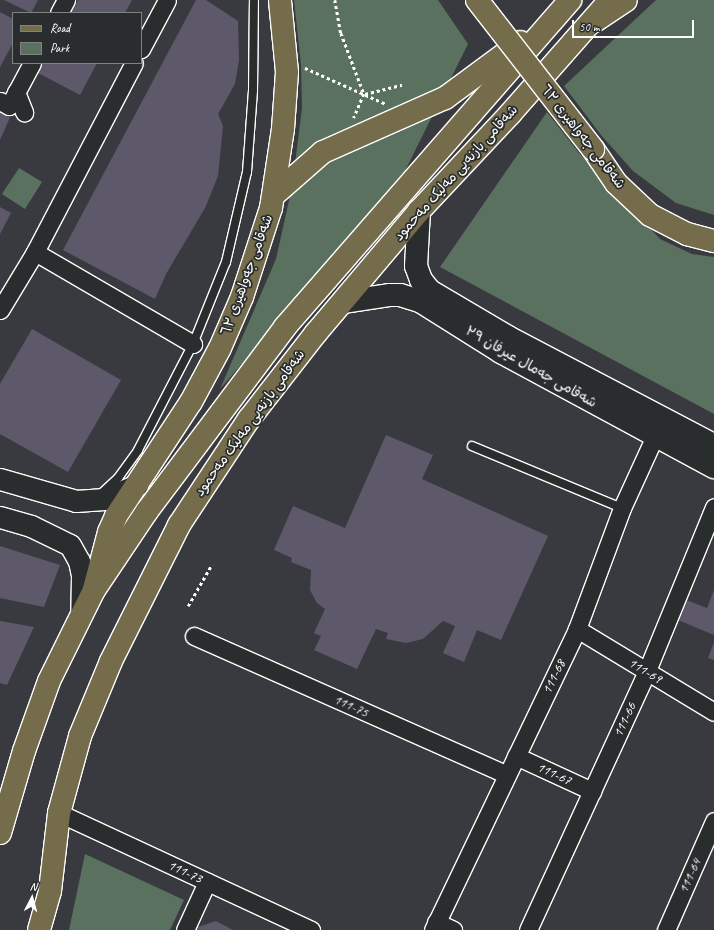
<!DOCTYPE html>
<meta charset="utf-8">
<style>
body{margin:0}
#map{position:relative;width:714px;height:930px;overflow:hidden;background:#393a40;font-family:Caveat,"Playpen Sans Arabic",sans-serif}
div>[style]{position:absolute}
.green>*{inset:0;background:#59715e}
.building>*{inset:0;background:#5d596a}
.path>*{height:2.5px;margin-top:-1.25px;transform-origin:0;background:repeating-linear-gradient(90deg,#fff 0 3px,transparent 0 6px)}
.roads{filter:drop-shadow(1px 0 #fff) drop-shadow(-1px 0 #fff) drop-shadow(0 1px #fff) drop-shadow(0 -1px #fff)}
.service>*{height:8px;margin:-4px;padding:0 4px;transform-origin:4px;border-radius:4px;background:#2a2d2e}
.minor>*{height:17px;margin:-8.5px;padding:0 8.5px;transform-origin:8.5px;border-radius:8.5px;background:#2a2d2e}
.tertiary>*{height:21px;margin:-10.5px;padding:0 10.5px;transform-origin:10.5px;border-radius:10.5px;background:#2a2d2e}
.secondary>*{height:22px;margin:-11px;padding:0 11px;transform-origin:11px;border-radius:11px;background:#2a2d2e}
.primary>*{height:22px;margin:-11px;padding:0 11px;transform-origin:11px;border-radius:11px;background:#746c4b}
.trunk>*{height:22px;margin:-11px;padding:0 11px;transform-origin:11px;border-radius:11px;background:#746c4b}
.bridges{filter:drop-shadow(1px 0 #fff) drop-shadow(-1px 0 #fff) drop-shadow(0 1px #fff) drop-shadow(0 -1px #fff)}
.primary-bridge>*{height:22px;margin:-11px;padding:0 11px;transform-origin:11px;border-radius:11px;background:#746c4b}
span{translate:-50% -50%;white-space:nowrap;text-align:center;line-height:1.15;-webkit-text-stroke:3.5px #2a2d2e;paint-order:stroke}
.street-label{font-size:14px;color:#fff}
.legend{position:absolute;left:12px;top:12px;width:130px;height:52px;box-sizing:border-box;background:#2a2d2e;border:1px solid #7f8182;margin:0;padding:5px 7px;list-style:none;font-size:12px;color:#fff}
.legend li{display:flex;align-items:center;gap:8px;height:20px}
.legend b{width:20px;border:1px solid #7f8182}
.north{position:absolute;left:12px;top:878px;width:40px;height:40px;-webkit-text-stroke:3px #2a2d2e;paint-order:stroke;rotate:6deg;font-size:11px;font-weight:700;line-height:16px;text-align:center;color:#fff}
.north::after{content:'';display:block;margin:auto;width:14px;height:18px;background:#fff;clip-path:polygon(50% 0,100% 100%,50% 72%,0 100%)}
.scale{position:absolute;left:572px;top:20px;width:122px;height:18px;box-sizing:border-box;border:2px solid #fff;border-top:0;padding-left:5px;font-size:12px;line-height:14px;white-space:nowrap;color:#fff;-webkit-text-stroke:3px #2a2d2e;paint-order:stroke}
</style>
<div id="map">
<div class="green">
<div style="clip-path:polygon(294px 0,438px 0,468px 44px,399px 183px,220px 389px,276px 259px,292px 187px,302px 108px,301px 65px)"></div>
<div style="clip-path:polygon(656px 0,714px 0,714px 215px,676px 203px,633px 171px,601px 135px,564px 86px)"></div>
<div style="clip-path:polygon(547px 112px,579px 153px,660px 239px,692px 254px,714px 257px,714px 414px,440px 267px)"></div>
<div style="clip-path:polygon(19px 168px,42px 182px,25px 209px,2px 194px)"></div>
<div style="clip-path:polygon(85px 854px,184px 900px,170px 930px,69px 930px)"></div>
</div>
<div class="building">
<div style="clip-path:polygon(4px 0,38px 0,31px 13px)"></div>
<div style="clip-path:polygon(78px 0,132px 0,125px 13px,71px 13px)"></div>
<div style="clip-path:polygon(196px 0,206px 0,238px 21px,239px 60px,235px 84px,218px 114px,223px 126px,218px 176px,205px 208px,166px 274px,155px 299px,63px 250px)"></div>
<div style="clip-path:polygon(0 12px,13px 19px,13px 43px,0 67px)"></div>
<div style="clip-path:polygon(43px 63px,97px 63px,80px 95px,38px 73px)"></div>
<div style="clip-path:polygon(0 109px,11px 115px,0 140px)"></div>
<div style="clip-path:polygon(0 207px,11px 213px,0 234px)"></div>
<div style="clip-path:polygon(32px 329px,121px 380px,68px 472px,0 434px,0 384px)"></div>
<div style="clip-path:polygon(386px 435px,433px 455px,422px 479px,548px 536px,501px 640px,477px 630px,464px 662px,443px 653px,455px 626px,443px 621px,423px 639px,406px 643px,386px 639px,388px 633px,376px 629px,357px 669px,314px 650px,321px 636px,314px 633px,325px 609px,317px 603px,310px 590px,311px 570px,291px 562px,292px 558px,274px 550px,293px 506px,345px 528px)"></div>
<div style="clip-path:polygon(0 546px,60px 565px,44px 607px,0 598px)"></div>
<div style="clip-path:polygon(714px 590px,714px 635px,673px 618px,678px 608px,682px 610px,686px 600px,707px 608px)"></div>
<div style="clip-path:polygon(0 621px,34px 627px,7px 685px,0 683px)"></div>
<div style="clip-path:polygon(714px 642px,714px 660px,708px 658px)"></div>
<div style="clip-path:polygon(216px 921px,233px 930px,194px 930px,195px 928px)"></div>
</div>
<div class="path">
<div style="left:335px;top:0;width:34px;rotate:80deg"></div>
<div style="left:341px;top:33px;width:65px;rotate:69.3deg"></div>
<div style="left:364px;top:94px;width:26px;rotate:113deg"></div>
<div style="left:305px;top:68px;width:89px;rotate:24deg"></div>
<div style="left:365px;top:94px;width:38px;rotate:-14deg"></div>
<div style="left:188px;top:606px;width:48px;rotate:-60.3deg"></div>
</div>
<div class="roads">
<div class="service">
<div style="left:472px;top:446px;width:162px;rotate:22.5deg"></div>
<div style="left:103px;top:492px;width:21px;rotate:-43deg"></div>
<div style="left:118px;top:478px;width:34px;rotate:-54deg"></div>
<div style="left:138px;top:450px;width:119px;rotate:-62.6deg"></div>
<div style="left:193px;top:344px;width:88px;rotate:-68.1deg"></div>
<div style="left:226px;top:262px;width:92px;rotate:-76.9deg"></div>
<div style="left:247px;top:172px;width:81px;rotate:-85.8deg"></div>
<div style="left:253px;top:91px;width:91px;rotate:-89.4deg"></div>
</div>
<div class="minor">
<div style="left:59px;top:13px;width:15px;rotate:-62deg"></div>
<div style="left:141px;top:49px;width:55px;rotate:-62deg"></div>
<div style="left:16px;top:92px;width:22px;rotate:68deg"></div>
<div style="left:0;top:101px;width:10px;rotate:29deg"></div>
<div style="left:9px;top:106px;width:49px;rotate:-61.9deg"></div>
<div style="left:35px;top:252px;width:183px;rotate:30.2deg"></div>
<div style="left:0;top:310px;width:68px;rotate:-58.9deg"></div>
<div style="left:35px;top:252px;width:213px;rotate:-62.4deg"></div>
<div style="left:577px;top:629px;width:160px;rotate:31.2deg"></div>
<div style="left:194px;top:636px;width:342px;rotate:23.9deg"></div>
<div style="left:516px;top:756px;width:84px;rotate:24.7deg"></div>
<div style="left:59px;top:813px;width:278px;rotate:24.9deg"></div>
<div style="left:436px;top:922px;width:19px;rotate:25deg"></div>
<div style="left:185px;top:930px;width:53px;rotate:-65.4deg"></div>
<div style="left:433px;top:930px;width:334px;rotate:-64.4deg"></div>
<div style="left:577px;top:629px;width:129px;rotate:-69.6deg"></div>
<div style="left:622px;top:508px;width:91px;rotate:-65.4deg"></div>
<div style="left:528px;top:930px;width:283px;rotate:-65.3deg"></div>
<div style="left:646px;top:673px;width:179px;rotate:-67.7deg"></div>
<div style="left:666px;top:930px;width:119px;rotate:-66.2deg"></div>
</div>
<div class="tertiary">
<div style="left:0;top:479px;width:79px;rotate:16.1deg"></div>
<div style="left:76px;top:501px;width:28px;rotate:-4deg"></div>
<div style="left:104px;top:499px;width:36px;rotate:-23deg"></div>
<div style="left:0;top:517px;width:32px;rotate:16deg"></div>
<div style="left:31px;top:526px;width:43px;rotate:26deg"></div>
<div style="left:70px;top:545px;width:18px;rotate:61deg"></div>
<div style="left:79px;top:561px;width:14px;rotate:78deg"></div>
<div style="left:82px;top:575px;width:39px;rotate:91deg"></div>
</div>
<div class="secondary">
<div style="left:419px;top:211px;width:55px;rotate:93.1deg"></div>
<div style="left:416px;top:266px;width:15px;rotate:70deg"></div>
<div style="left:421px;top:280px;width:14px;rotate:51deg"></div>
<div style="left:430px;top:291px;width:91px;rotate:30.5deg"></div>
<div style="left:508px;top:337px;width:233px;rotate:27.7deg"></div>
<div style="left:343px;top:302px;width:48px;rotate:-8.5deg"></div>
<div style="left:390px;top:295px;width:10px"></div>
<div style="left:400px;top:295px;width:21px;rotate:17deg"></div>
<div style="left:420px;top:301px;width:96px;rotate:32.2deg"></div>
<div style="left:501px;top:352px;width:242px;rotate:28.4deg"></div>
</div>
<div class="primary">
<div style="left:595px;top:21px;width:37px;rotate:-34deg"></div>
<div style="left:593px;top:149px;width:41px;rotate:55.9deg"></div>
<div style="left:616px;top:183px;width:47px;rotate:43.3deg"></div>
<div style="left:650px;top:215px;width:42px;rotate:27.2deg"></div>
<div style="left:687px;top:234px;width:28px;rotate:15deg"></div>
<div style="left:94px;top:589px;width:59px;rotate:-75.3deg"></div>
<div style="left:109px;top:532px;width:17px;rotate:-66deg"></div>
<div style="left:116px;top:516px;width:136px;rotate:-56.7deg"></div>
<div style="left:191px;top:402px;width:61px;rotate:-61.8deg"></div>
<div style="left:220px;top:348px;width:56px;rotate:-66.7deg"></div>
<div style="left:242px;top:297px;width:94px;rotate:-72deg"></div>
<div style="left:271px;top:208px;width:80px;rotate:-81.4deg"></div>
<div style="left:283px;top:129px;width:57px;rotate:-86deg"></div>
<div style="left:287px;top:72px;width:72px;rotate:-95.6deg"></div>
</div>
<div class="trunk">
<div style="left:275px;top:194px;width:64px;rotate:-41.2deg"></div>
<div style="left:323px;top:152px;width:133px;rotate:-23.9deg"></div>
<div style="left:445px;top:98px;width:94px;rotate:-36.4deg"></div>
<div style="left:0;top:833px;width:85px;rotate:-73.7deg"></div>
<div style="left:24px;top:751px;width:74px;rotate:-70.3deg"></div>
<div style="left:49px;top:681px;width:102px;rotate:-63.7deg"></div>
<div style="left:94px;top:590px;width:95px;rotate:-56.1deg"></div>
<div style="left:147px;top:511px;width:230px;rotate:-53.1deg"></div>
<div style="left:285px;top:327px;width:434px;rotate:-48.9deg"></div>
<div style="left:39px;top:930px;width:41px;rotate:-74.2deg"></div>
<div style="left:50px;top:891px;width:79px;rotate:-83.4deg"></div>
<div style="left:59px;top:813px;width:80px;rotate:-74.7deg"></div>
<div style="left:80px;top:736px;width:81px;rotate:-67.5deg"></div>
<div style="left:111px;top:661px;width:152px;rotate:-63.4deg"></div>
<div style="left:179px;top:525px;width:127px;rotate:-56.6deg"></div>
<div style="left:249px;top:419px;width:109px;rotate:-52.1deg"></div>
<div style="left:316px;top:333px;width:160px;rotate:-49.8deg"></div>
<div style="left:419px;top:211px;width:133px;rotate:-46.8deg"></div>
<div style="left:510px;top:114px;width:152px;rotate:-48.7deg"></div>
</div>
</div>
<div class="bridges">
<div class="primary-bridge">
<div style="left:477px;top:0;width:189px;rotate:52.1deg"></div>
</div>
</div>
<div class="street-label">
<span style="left:583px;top:137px;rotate:52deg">شەقامی جەواهیری ٦٣</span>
<span style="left:456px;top:173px;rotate:-48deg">شەقامی بازنەیی مەلیک مەحمود</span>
<span style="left:247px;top:275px;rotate:-70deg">شەقامی جەواهیری ٦٣</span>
<span style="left:531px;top:367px;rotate:30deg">شەقامی جەمال عیرفان ٣٩</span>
<span style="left:250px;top:423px;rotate:-54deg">شەقامی بازنەیی مەلیک مەحمود</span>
<span style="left:645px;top:671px;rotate:31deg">111-69</span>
<span style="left:554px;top:677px;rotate:-64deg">111-68</span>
<span style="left:351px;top:706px;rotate:24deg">111-75</span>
<span style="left:625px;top:720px;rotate:-65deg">111-66</span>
<span style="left:554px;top:774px;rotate:25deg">111-67</span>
<span style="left:185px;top:872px;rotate:25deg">111-73</span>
<span style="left:690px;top:876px;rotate:-66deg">111-64</span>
</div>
<ul class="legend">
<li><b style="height:5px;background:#746c4b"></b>Road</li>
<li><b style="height:11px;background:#59715e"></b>Park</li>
</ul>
<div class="north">N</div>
<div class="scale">50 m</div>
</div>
